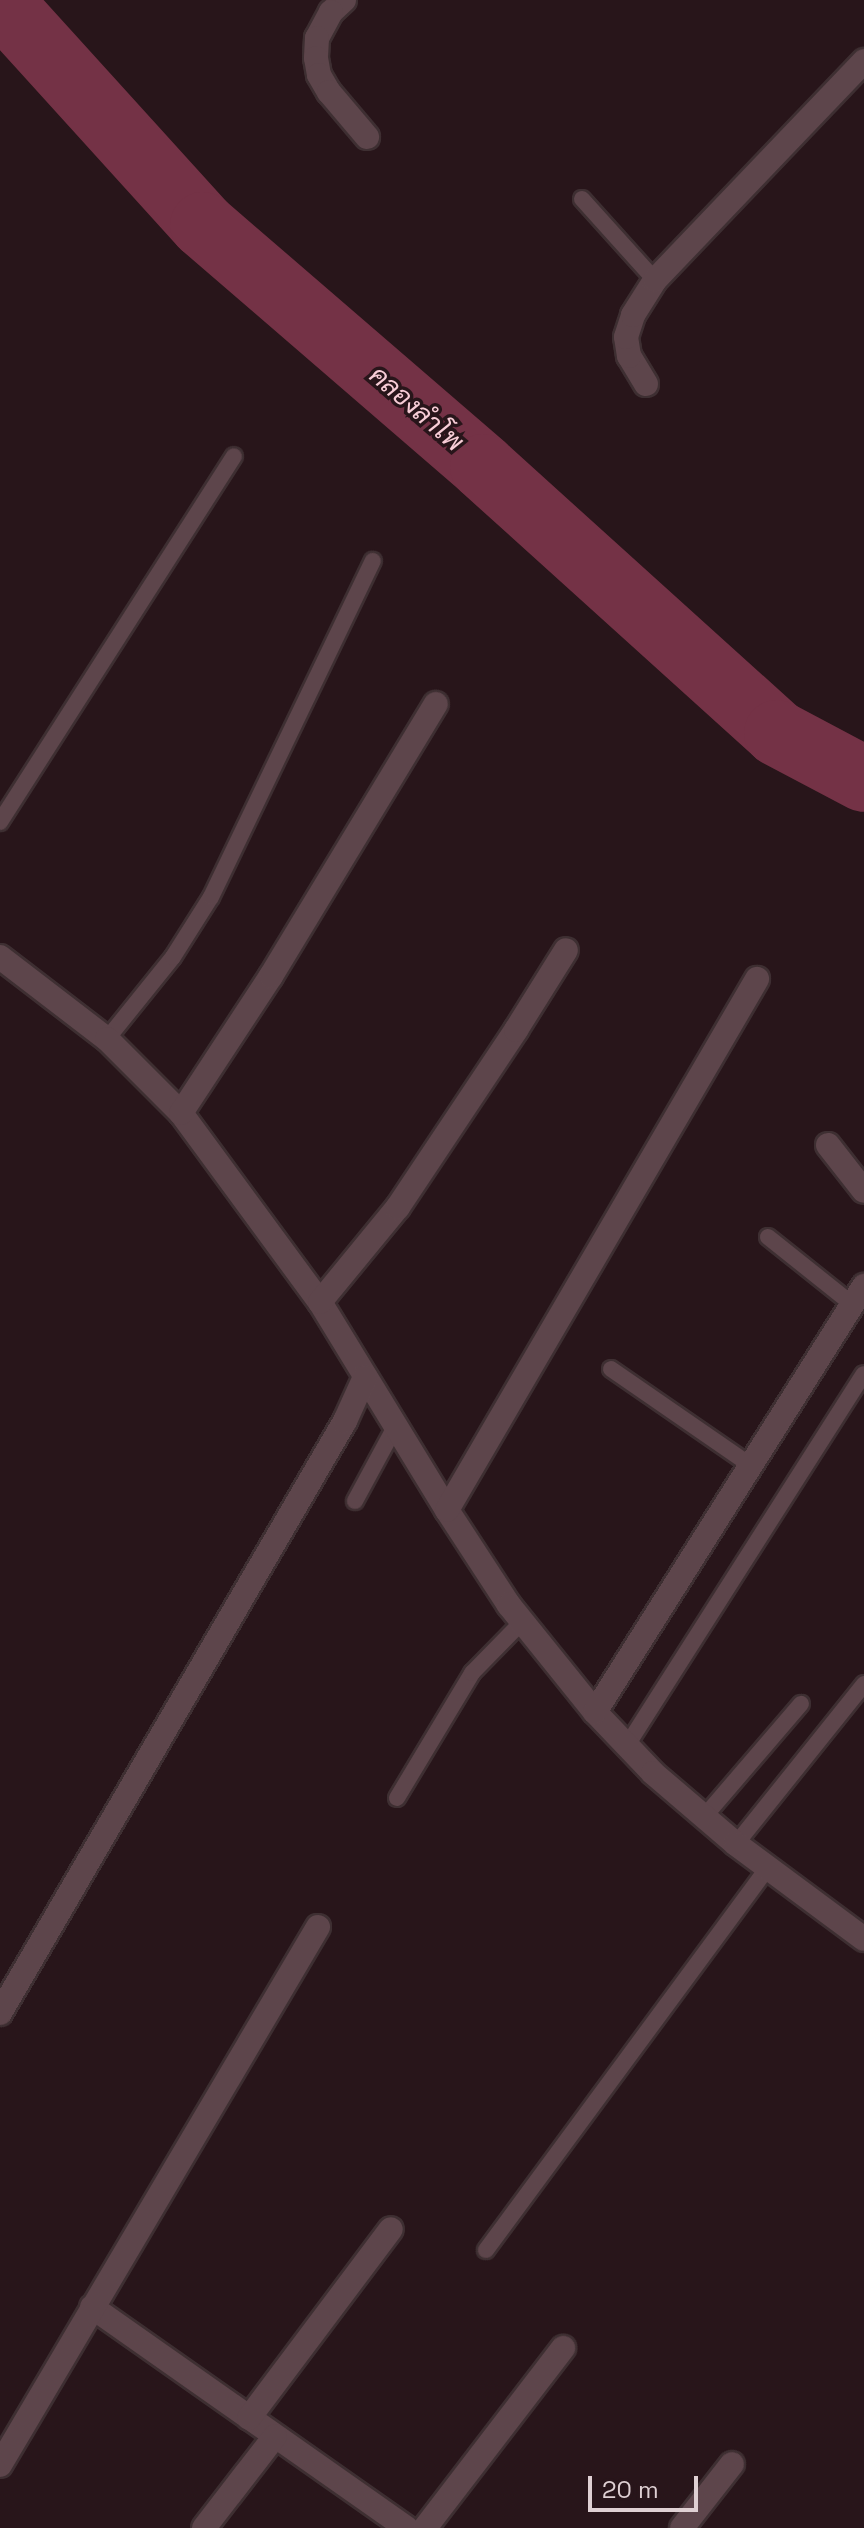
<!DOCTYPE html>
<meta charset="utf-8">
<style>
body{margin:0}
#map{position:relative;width:864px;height:2528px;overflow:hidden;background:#28151a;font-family:"Space Grotesk",Sarabun,sans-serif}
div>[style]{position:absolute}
.river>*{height:66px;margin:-33px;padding:0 33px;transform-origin:33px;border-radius:33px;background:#743246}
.roads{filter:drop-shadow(2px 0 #3e2f32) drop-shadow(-2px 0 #3e2f32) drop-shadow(0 2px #3e2f32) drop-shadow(0 -2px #3e2f32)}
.service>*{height:16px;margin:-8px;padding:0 8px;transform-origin:8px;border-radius:8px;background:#5d454b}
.minor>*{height:24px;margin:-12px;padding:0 12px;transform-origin:12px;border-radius:12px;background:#5d454b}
span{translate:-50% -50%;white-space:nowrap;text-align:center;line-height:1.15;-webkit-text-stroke:7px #28151a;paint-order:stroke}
.water-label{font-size:26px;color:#f8cdd7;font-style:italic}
.scale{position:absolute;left:588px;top:2476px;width:110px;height:36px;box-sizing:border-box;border:4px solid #dfd0d3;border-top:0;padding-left:10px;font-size:24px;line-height:28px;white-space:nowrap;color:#dfd0d3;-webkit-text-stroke:6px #28151a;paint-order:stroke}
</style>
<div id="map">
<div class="river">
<div style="left:0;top:1px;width:302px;rotate:47.8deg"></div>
<div style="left:203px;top:225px;width:370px;rotate:40.8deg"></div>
<div style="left:483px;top:467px;width:396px;rotate:42.1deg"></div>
<div style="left:777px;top:733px;width:98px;rotate:27.9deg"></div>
</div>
<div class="roads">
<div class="service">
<div style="left:582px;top:199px;width:109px;rotate:48deg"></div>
<div style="left:0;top:822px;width:434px;rotate:-57.4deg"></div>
<div style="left:107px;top:1039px;width:105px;rotate:-51.2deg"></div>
<div style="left:173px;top:957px;width:71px;rotate:-57.7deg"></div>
<div style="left:211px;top:897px;width:373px;rotate:-64.3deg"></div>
<div style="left:768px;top:1237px;width:107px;rotate:38.6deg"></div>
<div style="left:611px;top:1369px;width:169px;rotate:34.6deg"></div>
<div style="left:355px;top:1501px;width:84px;rotate:-61.6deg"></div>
<div style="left:626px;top:1747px;width:442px;rotate:-57.5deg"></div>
<div style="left:397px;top:1798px;width:146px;rotate:-59deg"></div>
<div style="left:472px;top:1673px;width:71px;rotate:-45.6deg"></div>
<div style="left:704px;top:1817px;width:149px;rotate:-49.4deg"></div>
<div style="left:736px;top:1844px;width:205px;rotate:-51.3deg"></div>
<div style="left:486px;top:2250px;width:473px;rotate:-53.6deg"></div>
</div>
<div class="minor">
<div style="left:344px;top:0;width:18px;rotate:137deg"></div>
<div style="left:331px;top:12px;width:30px;rotate:118deg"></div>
<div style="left:317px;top:38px;width:20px;rotate:93deg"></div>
<div style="left:316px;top:58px;width:17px;rotate:80deg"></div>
<div style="left:319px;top:75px;width:20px;rotate:60deg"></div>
<div style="left:329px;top:92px;width:59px;rotate:49.8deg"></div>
<div style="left:646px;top:384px;width:33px;rotate:-121deg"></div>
<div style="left:629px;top:356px;width:19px;rotate:-99deg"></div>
<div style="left:626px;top:337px;width:23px;rotate:-72deg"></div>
<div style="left:633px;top:315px;width:41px;rotate:-57.8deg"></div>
<div style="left:655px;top:280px;width:303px;rotate:-46.3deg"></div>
<div style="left:0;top:957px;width:135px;rotate:37.5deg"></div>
<div style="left:107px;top:1039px;width:105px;rotate:45deg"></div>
<div style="left:181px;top:1113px;width:235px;rotate:53.7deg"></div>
<div style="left:320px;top:1302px;width:244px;rotate:58.6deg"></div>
<div style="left:447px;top:1510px;width:113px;rotate:56.9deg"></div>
<div style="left:509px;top:1605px;width:137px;rotate:51.2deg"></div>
<div style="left:595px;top:1712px;width:84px;rotate:46.4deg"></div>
<div style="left:653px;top:1773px;width:109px;rotate:40.5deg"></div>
<div style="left:736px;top:1844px;width:159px;rotate:36.6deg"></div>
<div style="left:181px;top:1113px;width:164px;rotate:-56.7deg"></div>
<div style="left:271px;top:976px;width:318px;rotate:-58.8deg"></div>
<div style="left:828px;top:1145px;width:58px;rotate:52deg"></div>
<div style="left:320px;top:1302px;width:123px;rotate:-50.6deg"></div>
<div style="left:398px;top:1207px;width:213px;rotate:-56.3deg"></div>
<div style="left:516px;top:1030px;width:94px;rotate:-58deg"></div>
<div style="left:447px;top:1510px;width:615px;rotate:-59.72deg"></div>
<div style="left:595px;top:1712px;width:504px;rotate:-57.73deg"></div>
<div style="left:0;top:2013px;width:685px;rotate:-59.77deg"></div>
<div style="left:345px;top:1421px;width:48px;rotate:-65.6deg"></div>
<div style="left:92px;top:2307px;width:384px;rotate:35.1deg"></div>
<div style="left:249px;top:2418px;width:236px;rotate:-53.1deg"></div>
<div style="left:0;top:2465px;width:625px;rotate:-59.41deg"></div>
<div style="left:204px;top:2528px;width:116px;rotate:-52.3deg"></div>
<div style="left:425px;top:2528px;width:227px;rotate:-52.5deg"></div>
<div style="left:682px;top:2528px;width:81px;rotate:-52deg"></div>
</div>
</div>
<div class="water-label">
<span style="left:416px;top:409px;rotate:41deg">คลองลำโพ</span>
</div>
<div class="scale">20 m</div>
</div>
